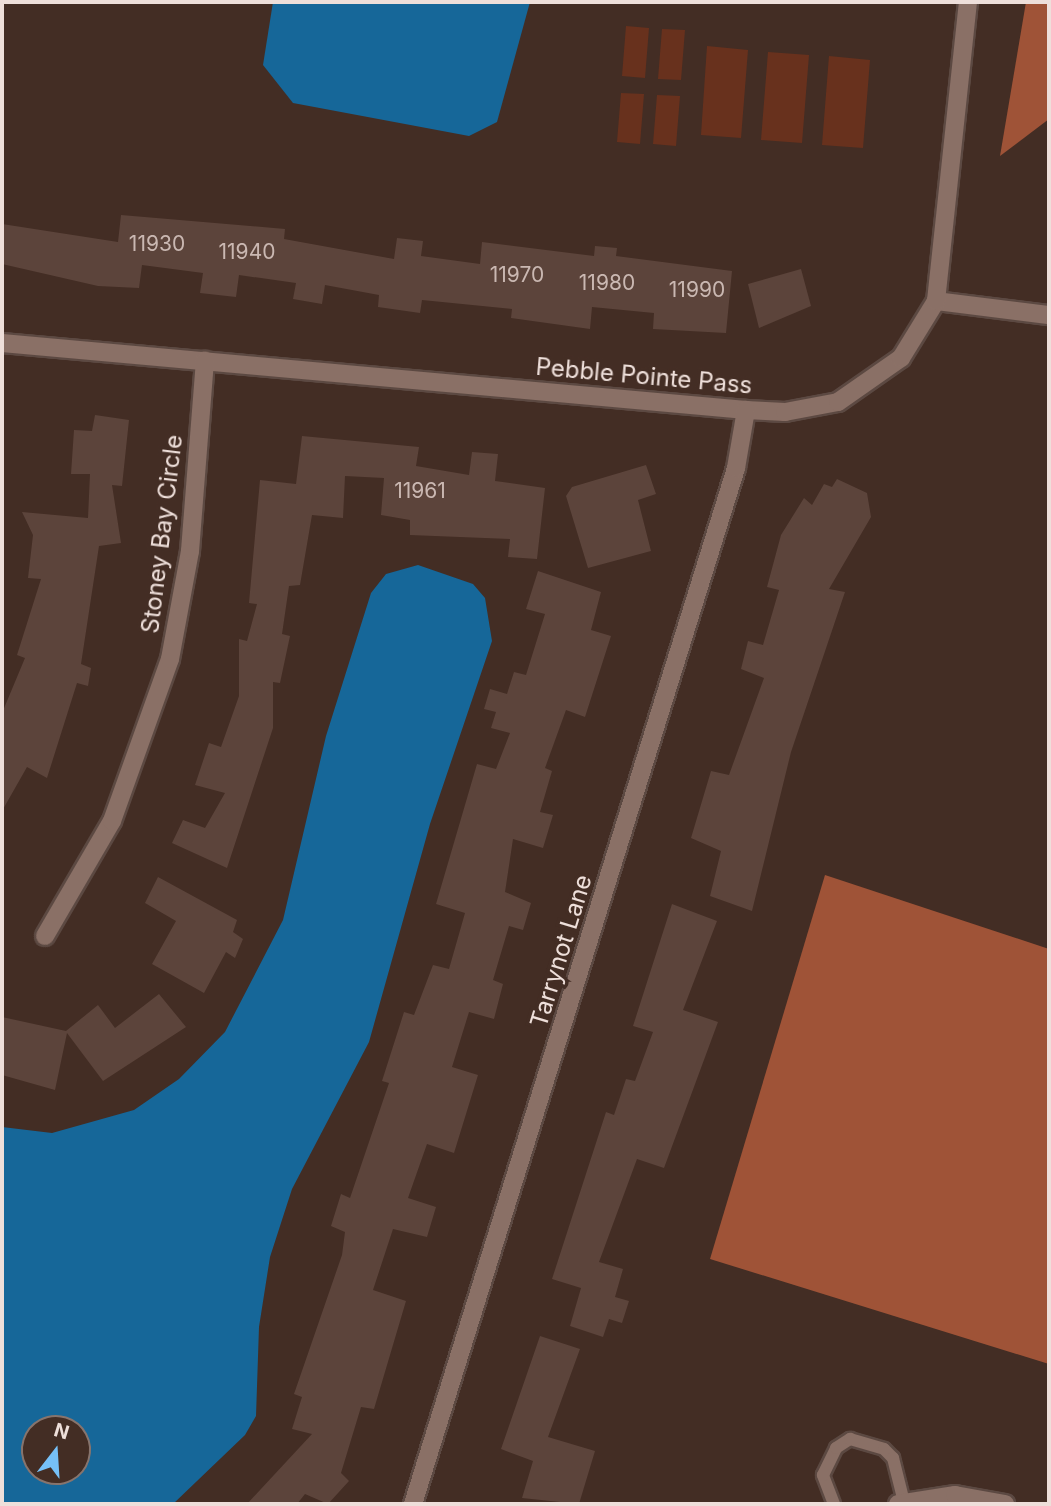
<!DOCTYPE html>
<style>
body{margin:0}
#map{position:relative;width:1051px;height:1506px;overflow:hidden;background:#432d24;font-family:Inter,sans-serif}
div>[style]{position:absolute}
.green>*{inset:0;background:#68311d}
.forest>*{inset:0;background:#9f5337}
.water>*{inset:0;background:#166799}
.building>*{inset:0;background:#5c443b}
.roads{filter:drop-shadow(2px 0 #5c4942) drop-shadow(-2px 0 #5c4942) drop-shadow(0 2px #5c4942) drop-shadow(0 -2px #5c4942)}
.service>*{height:12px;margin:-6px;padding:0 6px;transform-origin:6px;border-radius:6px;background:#8a7066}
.minor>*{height:18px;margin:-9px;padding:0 9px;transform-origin:9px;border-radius:9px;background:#8a7066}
span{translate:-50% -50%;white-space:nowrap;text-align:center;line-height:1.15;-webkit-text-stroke:7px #432d24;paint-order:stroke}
.number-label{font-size:21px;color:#cab8b2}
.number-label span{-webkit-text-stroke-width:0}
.street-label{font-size:24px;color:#eedfda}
.frame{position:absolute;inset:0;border:4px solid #eedfda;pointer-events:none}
.north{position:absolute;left:21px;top:1415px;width:70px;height:70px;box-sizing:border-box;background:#432d24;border:2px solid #87746d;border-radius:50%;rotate:17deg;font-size:19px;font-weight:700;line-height:28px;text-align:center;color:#eedfda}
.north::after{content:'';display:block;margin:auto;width:24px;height:32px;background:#76c0f7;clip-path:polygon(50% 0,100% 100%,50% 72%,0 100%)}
</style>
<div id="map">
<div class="green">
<div style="clip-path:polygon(626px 26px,649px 28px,645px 78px,622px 76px)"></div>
<div style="clip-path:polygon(662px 29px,685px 30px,681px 80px,658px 79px)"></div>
<div style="clip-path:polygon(707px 46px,748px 50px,741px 138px,701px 135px)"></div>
<div style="clip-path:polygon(768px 52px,809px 55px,802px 143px,761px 140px)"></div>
<div style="clip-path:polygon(829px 56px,870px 60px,863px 148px,822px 145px)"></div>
<div style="clip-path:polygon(621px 93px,644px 94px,640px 144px,617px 142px)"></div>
<div style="clip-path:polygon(657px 95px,680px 96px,676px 146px,653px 144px)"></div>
</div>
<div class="forest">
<div style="clip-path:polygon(1026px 2px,1049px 2px,1049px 119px,1000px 156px)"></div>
<div style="clip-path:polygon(825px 875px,1049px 949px,1049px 1364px,710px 1259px)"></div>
</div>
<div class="water">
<div style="clip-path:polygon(273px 2px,530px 2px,497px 122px,469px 136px,293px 103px,263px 65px)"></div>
<div style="clip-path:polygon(evenodd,418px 565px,473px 584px,485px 598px,492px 641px,430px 824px,369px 1042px,292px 1189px,270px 1257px,259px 1327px,256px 1416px,245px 1435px,173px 1504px,2px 1504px,2px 1127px,52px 1133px,134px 1110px,179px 1079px,225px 1032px,283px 920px,326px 736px,371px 593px,386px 574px,418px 565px,35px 1429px,77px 1429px,77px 1471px,35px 1471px,35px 1429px)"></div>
</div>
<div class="building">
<div style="clip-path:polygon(121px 215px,285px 229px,284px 239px,394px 259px,397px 238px,423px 241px,421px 256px,480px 264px,482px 242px,594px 256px,595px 246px,617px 248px,616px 256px,732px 271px,726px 333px,653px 329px,654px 313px,592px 307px,590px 329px,511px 318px,512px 309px,422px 300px,420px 313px,378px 307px,379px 295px,325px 285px,322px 304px,293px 299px,296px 283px,239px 275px,236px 297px,200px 293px,203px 273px,142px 265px,139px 288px,98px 286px,2px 264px,2px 224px,118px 242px)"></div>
<div style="clip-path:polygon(801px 269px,811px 306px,759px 328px,748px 284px)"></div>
<div style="clip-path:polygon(95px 415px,129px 420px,122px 486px,112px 485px,121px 543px,99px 546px,81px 664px,91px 668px,88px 686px,77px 683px,47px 778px,27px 767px,2px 811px,2px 713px,25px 658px,17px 655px,41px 579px,28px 578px,33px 535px,22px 512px,88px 518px,90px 474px,71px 474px,74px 430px,92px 431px)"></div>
<div style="clip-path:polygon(302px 436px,419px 447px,416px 466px,469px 475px,472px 452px,498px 454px,495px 481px,545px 488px,537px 559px,508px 557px,510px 539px,410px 535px,410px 520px,381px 515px,384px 478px,345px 476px,343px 518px,312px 515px,300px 585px,289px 586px,282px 634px,290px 636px,280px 683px,273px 682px,273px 728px,227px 868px,172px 843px,183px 820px,205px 828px,225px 793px,195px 785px,209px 743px,221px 747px,239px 696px,239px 639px,247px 641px,257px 604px,249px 603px,260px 480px,296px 484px)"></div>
<div style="clip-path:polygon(646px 465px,656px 494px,638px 500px,651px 551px,588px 568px,566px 496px,572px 487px)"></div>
<div style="clip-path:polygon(837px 479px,867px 493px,871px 517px,829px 589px,845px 592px,791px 752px,752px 911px,710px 896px,721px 851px,691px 838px,711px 771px,729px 775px,764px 678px,741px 669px,748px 641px,763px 645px,779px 590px,767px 587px,781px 535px,804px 498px,812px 505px,824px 484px,832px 487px)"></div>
<div style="clip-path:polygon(538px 571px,601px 592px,591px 630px,611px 636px,585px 717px,566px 710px,545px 768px,552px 771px,540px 812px,553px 815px,543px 848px,513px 839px,505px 892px,531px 903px,523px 930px,509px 926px,493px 980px,503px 984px,494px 1019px,469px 1012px,452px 1067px,478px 1075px,454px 1153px,427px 1144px,408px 1198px,436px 1207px,427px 1237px,393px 1229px,373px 1290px,406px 1301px,374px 1409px,361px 1407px,341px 1473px,349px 1481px,328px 1504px,305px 1494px,297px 1504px,247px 1504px,312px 1434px,292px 1429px,302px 1397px,294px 1394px,342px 1255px,345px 1232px,331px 1226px,341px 1194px,350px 1198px,389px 1083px,382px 1081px,404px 1012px,414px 1015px,433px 965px,449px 969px,465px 913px,436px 904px,477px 764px,496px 769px,510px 733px,491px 728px,496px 712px,484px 709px,490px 689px,507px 694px,514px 672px,526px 675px,545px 614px,526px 609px)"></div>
<div style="clip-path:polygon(158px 877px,237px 920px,233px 932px,243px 939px,235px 958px,226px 952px,204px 993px,152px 964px,176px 921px,145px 903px)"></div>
<div style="clip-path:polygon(672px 904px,717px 921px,683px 1010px,718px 1022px,664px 1168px,637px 1159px,599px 1262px,623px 1269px,615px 1297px,629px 1301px,622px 1323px,609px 1319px,603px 1337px,570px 1326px,581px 1288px,552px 1279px,606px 1112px,614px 1115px,626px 1079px,635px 1081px,653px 1032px,633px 1026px)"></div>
<div style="clip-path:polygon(159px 994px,186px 1027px,103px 1081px,67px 1033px,55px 1090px,2px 1075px,2px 1017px,66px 1031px,98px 1005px,115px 1028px)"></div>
<div style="clip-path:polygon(540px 1336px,580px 1349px,548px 1437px,595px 1451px,579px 1504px,522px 1498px,533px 1461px,501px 1449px)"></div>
</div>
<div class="roads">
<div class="service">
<div style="left:834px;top:1504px;width:31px;rotate:-111deg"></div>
<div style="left:823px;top:1475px;width:30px;rotate:-64deg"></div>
<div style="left:836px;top:1448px;width:17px;rotate:-33deg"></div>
<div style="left:850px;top:1439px;width:35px;rotate:16deg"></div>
<div style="left:884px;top:1449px;width:13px;rotate:45deg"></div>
<div style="left:893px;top:1458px;width:45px;rotate:76deg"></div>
</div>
<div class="minor">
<div style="left:936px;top:301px;width:114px;rotate:7.1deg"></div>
<div style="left:2px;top:343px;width:747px;rotate:5.15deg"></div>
<div style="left:746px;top:410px;width:39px;rotate:3deg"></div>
<div style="left:785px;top:412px;width:54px;rotate:-10.7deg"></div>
<div style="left:838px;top:402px;width:77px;rotate:-34.9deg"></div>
<div style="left:901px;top:358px;width:67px;rotate:-58.4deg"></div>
<div style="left:936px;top:301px;width:301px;rotate:-83.9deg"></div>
<div style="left:45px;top:936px;width:133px;rotate:-59.8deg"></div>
<div style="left:112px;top:821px;width:172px;rotate:-70.3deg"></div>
<div style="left:170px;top:659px;width:110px;rotate:-79.5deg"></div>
<div style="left:190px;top:551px;width:191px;rotate:-85.5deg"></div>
<div style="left:413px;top:1504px;width:1085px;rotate:-72.68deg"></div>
<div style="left:736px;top:468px;width:59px;rotate:-80.2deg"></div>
<div style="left:898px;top:1504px;width:58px;rotate:-9deg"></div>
<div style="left:955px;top:1495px;width:51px;rotate:10.2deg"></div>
</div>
</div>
<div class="number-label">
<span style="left:157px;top:244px">11930</span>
<span style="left:247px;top:252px">11940</span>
<span style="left:517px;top:275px">11970</span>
<span style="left:607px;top:283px">11980</span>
<span style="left:697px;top:290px">11990</span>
<span style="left:420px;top:491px">11961</span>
</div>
<div class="street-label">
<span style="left:644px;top:376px;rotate:5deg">Pebble Pointe Pass</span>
<span style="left:162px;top:534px;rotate:-83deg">Stoney Bay Circle</span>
<span style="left:561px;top:951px;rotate:-73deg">Tarrynot Lane</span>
</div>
<div class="frame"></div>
<div class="north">N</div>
</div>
